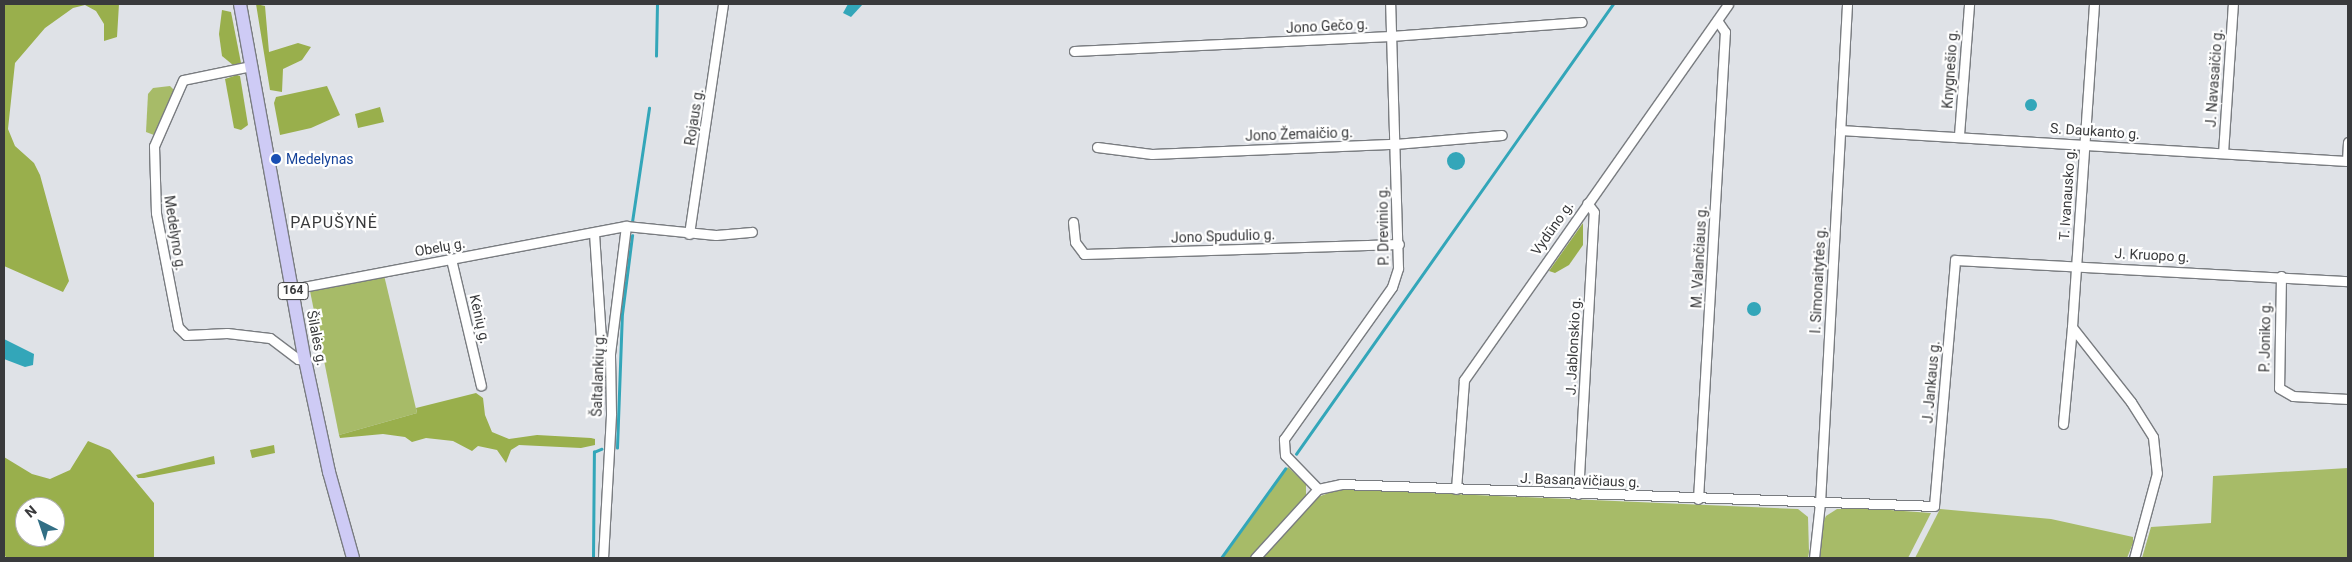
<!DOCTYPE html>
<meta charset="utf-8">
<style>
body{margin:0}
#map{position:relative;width:2352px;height:562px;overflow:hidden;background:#dfe2e7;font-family:Roboto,sans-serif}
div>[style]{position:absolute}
.green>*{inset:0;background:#a7bb68}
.forest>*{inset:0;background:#99af4c}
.water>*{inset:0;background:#33a6b9}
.round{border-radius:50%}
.stream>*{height:2.5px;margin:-1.25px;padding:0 1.25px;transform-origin:1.25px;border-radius:1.25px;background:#33a6b9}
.roads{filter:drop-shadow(1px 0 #797c80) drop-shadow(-1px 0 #797c80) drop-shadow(0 1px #797c80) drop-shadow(0 -1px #797c80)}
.street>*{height:9px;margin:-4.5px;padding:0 4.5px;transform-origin:4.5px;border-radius:4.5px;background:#fff}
.primary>*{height:12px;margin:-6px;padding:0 6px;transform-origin:6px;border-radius:6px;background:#cecbf5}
.dots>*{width:14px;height:14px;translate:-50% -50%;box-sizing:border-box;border:2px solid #fff;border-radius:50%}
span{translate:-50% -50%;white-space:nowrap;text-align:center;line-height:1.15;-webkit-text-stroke:4.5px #fff;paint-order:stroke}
.shield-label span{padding:1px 4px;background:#fff;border:1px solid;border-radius:4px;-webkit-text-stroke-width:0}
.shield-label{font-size:12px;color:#393a3c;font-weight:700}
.street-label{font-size:14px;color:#393a3c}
.transit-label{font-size:14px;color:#164399}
.left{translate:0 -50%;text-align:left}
.quarter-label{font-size:16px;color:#393a3c;letter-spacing:1px}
.frame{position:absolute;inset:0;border:5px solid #393a3c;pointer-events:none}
.north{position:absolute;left:15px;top:497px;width:50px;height:50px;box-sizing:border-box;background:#fff;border:1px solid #b0b0b1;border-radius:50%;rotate:319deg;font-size:14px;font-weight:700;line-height:20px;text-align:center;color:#393a3c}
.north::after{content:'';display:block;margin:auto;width:18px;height:22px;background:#326f85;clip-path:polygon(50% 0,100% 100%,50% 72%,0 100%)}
</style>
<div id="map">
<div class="green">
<div style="clip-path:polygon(170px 86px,174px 90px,154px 135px,146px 132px,148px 94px,153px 88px)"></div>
<div style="clip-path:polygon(383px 271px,417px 413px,339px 435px,309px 286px)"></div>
<div style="clip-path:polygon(1288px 467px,1306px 484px,1306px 497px,1250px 557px,1223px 558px)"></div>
<div style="clip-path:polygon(2348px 468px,2348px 558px,2142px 558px,2151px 527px,2211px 523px,2213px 476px)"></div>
<div style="clip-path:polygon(1339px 489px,1798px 509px,1808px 517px,1809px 552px,1808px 558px,1262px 558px,1318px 497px)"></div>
<div style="clip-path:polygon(1837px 509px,1876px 509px,1931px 513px,1908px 558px,1819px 558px,1823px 523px,1826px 516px)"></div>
<div style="clip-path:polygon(1940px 509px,2051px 519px,2133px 537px,2133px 543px,2127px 558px,1915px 558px)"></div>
</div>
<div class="forest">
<div style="clip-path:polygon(4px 4px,119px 4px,117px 37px,104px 41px,104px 24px,96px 11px,85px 5px,73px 8px,45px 28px,15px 63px,8px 129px,15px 146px,34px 163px,40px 175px,69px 281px,63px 292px,4px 266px)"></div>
<div style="clip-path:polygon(256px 4px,265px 6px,269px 52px,298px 43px,311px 47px,302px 60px,283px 69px,282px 92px,270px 90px)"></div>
<div style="clip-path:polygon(222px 10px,231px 12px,241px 63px,233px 65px,222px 56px,219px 34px)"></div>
<div style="clip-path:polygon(237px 75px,240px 76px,248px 125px,241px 130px,234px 128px,225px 79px)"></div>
<div style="clip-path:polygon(327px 86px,340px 115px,311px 128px,280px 135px,274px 103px,276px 97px)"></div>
<div style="clip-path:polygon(380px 107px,384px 122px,358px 128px,355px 114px)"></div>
<div style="clip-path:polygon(1583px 223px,1583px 245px,1569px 265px,1555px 273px,1549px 271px)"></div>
<div style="clip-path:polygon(476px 393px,483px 398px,485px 415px,492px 432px,509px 439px,537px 435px,591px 438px,595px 439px,595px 445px,581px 448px,519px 445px,511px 450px,506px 463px,497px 450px,478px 446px,472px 451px,453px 441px,426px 438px,412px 442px,405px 437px,383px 434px,340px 438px,339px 435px,417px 413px,416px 408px)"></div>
<div style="clip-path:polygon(evenodd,88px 441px,110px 450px,154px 503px,154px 558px,7px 558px,4px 555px,4px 457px,32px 474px,50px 479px,70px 470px,88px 441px,25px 507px,55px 507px,55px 537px,25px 537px,25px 507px)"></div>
<div style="clip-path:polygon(274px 445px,275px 453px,252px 458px,250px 450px)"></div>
<div style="clip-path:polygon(214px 456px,215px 464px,144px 478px,138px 478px,136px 475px)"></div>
</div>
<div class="water">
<div style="clip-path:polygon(848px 4px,863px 4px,851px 17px,843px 13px)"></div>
<div class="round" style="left:2025px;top:99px;width:12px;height:12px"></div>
<div class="round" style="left:1447px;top:152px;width:18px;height:18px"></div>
<div class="round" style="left:1747px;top:302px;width:14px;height:14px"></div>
<div style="clip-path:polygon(4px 339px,34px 354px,33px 365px,25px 367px,4px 359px)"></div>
</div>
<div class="stream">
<div style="left:656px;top:56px;width:52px;rotate:-88.9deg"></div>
<div style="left:632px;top:222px;width:115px;rotate:-81.5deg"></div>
<div style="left:617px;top:448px;width:134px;rotate:-87.9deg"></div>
<div style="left:622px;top:314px;width:79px;rotate:-82.7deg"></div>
<div style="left:1296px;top:454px;width:550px;rotate:-54.84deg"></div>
<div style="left:593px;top:558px;width:106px;rotate:-89.5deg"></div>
<div style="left:594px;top:452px;width:8px;rotate:-23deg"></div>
<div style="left:1221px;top:558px;width:110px;rotate:-54.3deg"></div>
</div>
<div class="roads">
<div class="street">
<div style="left:2094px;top:4px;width:324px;rotate:93.9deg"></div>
<div style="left:2072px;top:327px;width:95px;rotate:51.8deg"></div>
<div style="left:2131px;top:402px;width:41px;rotate:57.8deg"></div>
<div style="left:2153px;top:437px;width:36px;rotate:84deg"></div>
<div style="left:2157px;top:473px;width:88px;rotate:105.1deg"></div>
<div style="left:1074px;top:51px;width:317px;rotate:-2.7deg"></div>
<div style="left:1391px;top:36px;width:191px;rotate:-4.2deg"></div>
<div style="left:251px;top:66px;width:69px;rotate:168.4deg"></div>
<div style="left:183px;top:80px;width:72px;rotate:113.7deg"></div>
<div style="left:154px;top:146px;width:67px;rotate:88.3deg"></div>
<div style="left:156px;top:213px;width:116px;rotate:79.1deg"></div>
<div style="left:178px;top:327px;width:11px;rotate:45deg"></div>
<div style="left:186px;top:335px;width:41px;rotate:-2.8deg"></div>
<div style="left:227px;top:333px;width:43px;rotate:6.6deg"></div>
<div style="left:270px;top:338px;width:35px;rotate:37deg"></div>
<div style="left:298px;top:359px;width:7px;rotate:8deg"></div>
<div style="left:1840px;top:130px;width:509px;rotate:3.49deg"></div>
<div style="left:1959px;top:135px;width:131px;rotate:-85.6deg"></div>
<div style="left:1097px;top:147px;width:55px;rotate:7.3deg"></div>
<div style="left:1152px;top:154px;width:243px;rotate:-2.4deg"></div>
<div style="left:1395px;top:144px;width:107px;rotate:-4.8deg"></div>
<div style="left:2223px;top:153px;width:149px;rotate:-86.2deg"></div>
<div style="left:2347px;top:161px;width:19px;rotate:-87deg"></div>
<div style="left:1073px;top:222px;width:20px;rotate:84deg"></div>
<div style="left:1075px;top:242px;width:15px;rotate:53deg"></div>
<div style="left:1084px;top:254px;width:315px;rotate:-1.8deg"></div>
<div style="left:594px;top:233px;width:120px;rotate:86.2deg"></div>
<div style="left:602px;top:353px;width:8px;rotate:7deg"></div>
<div style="left:689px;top:234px;width:232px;rotate:-81.6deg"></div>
<div style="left:451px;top:259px;width:130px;rotate:76.7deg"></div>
<div style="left:2281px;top:276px;width:112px;rotate:91deg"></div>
<div style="left:2279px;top:388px;width:16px;rotate:30deg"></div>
<div style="left:2293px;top:396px;width:55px;rotate:3.1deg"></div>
<div style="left:292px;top:289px;width:340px;rotate:-10.7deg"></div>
<div style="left:2063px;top:424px;width:97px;rotate:-84.7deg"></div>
<div style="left:1318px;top:489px;width:47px;rotate:-134.1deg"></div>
<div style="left:1285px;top:455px;width:16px;rotate:-94deg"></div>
<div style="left:1284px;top:439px;width:186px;rotate:-54.6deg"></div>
<div style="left:1392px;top:287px;width:20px;rotate:-72deg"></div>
<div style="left:1398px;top:268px;width:264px;rotate:-91.7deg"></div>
<div style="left:1456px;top:489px;width:109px;rotate:-85.8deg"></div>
<div style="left:1464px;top:380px;width:459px;rotate:-54.9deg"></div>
<div style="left:1578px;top:494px;width:282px;rotate:-86.8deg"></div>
<div style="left:1594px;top:212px;width:11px;rotate:-128deg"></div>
<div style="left:1698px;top:499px;width:468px;rotate:-86.7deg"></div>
<div style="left:1725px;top:32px;width:14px;rotate:-124deg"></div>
<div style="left:603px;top:558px;width:145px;rotate:-86.8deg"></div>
<div style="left:611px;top:413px;width:59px;rotate:-91deg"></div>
<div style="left:610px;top:354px;width:129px;rotate:-82.9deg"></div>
<div style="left:626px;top:226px;width:90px;rotate:5.7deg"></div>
<div style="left:716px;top:235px;width:36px;rotate:-5deg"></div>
<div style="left:1255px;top:558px;width:93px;rotate:-47.6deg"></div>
<div style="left:1318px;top:489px;width:24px;rotate:-12deg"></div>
<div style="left:1341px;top:484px;width:593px;rotate:2.12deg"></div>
<div style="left:1934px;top:506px;width:247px;rotate:-85.1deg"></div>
<div style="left:1955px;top:260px;width:394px;rotate:3.1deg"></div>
<div style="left:1814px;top:558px;width:55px;rotate:-83.8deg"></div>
<div style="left:1820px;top:503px;width:500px;rotate:-86.9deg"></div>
</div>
<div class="primary">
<div style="left:240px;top:4px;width:362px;rotate:79.7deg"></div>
<div style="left:305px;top:360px;width:115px;rotate:77.9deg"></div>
<div style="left:329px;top:472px;width:89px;rotate:74.4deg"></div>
</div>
</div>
<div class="dots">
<div style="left:276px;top:159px;background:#1a4fb4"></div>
</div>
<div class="shield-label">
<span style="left:293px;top:291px">164</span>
</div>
<div class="street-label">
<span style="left:1327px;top:26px;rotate:-3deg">Jono Gečo g.</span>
<span style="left:1950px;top:69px;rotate:-86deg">Knygnešio g.</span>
<span style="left:2214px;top:78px;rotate:-86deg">J. Navasaičio g.</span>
<span style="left:694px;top:117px;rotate:-81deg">Rojaus g.</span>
<span style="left:2095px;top:131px;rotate:4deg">S. Daukanto g.</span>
<span style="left:1299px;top:134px;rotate:-2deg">Jono Žemaičio g.</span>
<span style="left:2067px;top:194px;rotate:-86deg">T. Ivanausko g.</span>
<span style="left:1383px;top:226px;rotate:-91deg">P. Drevinio g.</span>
<span style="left:1552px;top:228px;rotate:-55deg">Vydūno g.</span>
<span style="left:175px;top:233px;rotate:81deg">Medelyno g.</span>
<span style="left:1223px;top:236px;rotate:-2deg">Jono Spudulio g.</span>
<span style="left:440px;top:247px;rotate:-10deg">Obelų g.</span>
<span style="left:2152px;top:255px;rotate:3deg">J. Kruopo g.</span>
<span style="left:1699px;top:257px;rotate:-87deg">M. Valančiaus g.</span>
<span style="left:1818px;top:280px;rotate:-87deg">I. Simonaitytės g.</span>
<span style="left:480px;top:319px;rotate:77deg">Kėnių g.</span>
<span style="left:2265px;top:337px;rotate:-89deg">P. Joniko g.</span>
<span style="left:317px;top:338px;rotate:79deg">Šilalės g.</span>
<span style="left:1573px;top:346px;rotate:-87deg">J. Jablonskio g.</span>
<span style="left:598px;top:375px;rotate:-88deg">Šaltalankių g.</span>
<span style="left:1931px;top:382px;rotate:-85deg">J. Jankaus g.</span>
<span style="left:1580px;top:480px;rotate:2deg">J. Basanavičiaus g.</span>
</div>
<div class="transit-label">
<span class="left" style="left:286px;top:159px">Medelynas</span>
</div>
<div class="quarter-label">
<span style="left:334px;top:223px">PAPUŠYNĖ</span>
</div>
<div class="frame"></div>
<div class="north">N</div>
</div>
